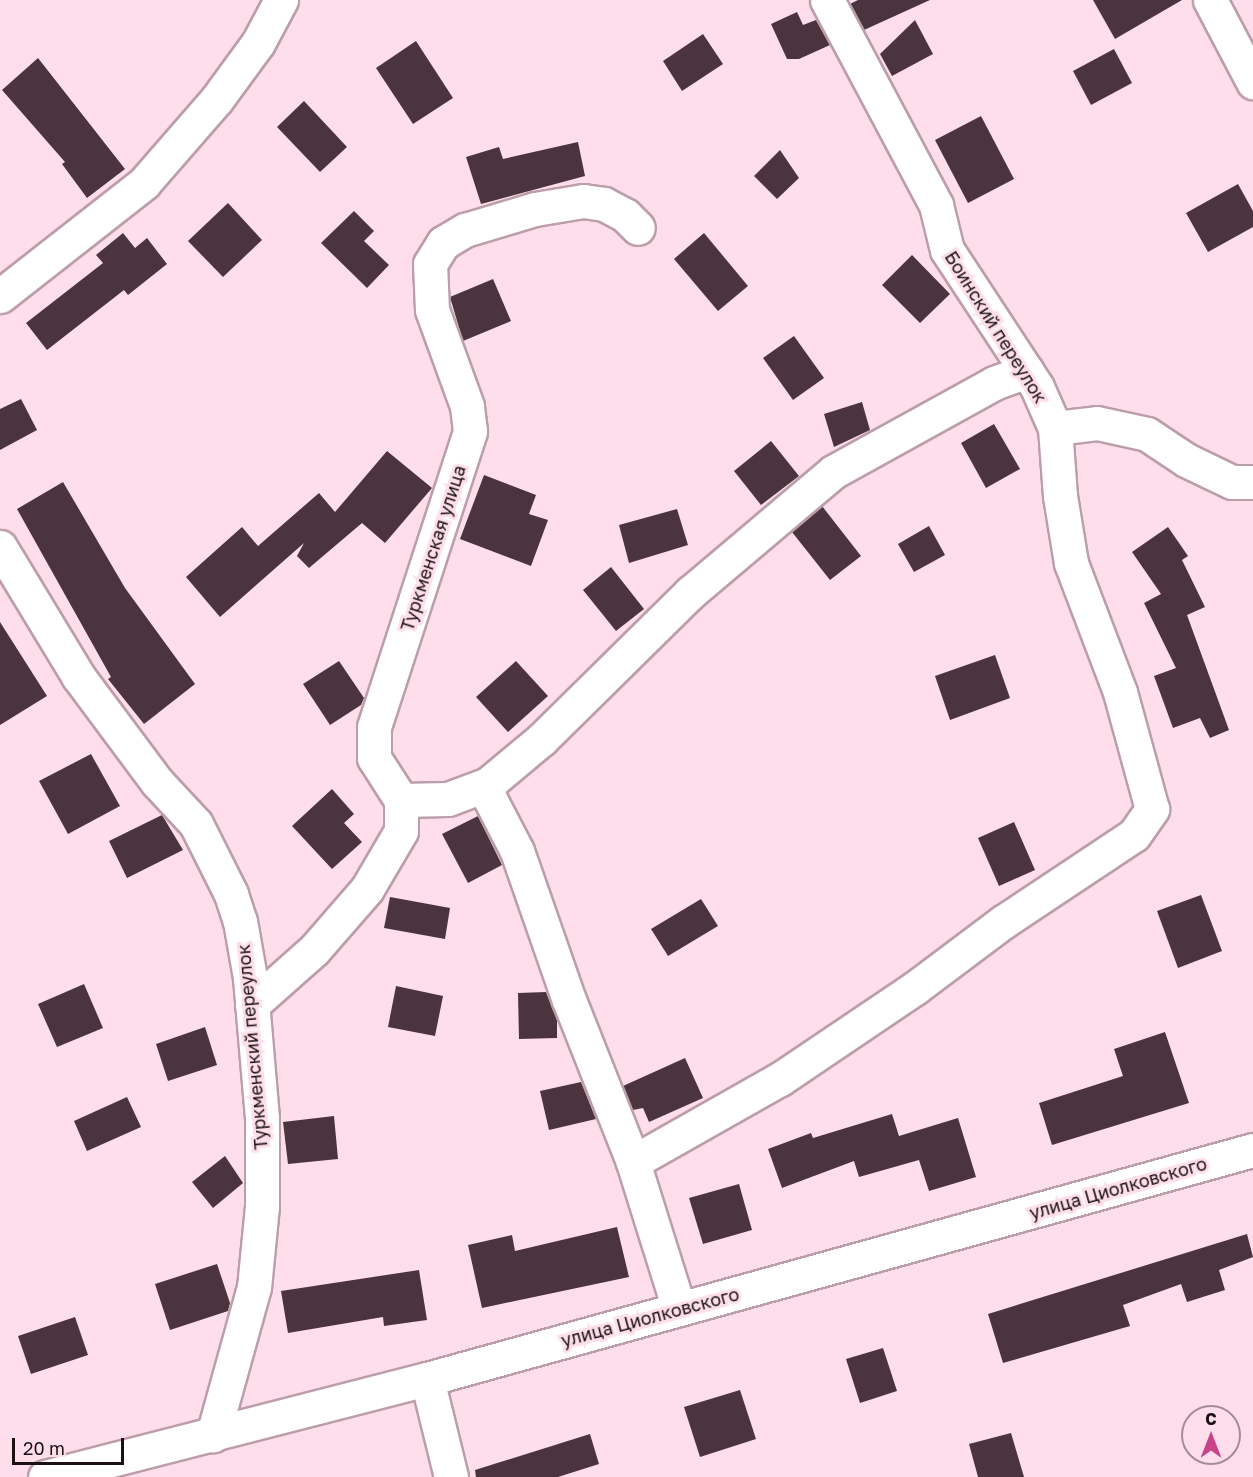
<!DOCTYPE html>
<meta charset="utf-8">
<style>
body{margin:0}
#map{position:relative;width:1253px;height:1477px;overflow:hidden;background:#fedeea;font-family:"Golos Text",sans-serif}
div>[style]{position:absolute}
.building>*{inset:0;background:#4c343e}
.roads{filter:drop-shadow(2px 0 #bc9eaa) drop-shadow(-2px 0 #bc9eaa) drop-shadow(0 2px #bc9eaa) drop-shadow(0 -2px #bc9eaa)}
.minor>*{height:33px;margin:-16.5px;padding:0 16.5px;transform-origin:16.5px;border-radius:16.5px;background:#fff}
span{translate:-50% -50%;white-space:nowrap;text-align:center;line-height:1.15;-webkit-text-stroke:6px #fedeea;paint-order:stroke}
.street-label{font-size:18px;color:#1b1115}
.north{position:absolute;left:1181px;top:1405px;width:60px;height:60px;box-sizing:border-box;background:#fedeea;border:2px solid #a38c95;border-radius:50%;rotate:0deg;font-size:16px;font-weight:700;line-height:24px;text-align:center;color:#1b1115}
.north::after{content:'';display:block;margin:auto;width:21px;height:27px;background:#c84387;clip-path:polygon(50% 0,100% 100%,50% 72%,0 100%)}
.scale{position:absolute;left:12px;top:1438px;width:112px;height:27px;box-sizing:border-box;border:3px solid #1b1115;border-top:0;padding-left:8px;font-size:18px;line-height:21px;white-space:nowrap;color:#1b1115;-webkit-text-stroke:4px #fedeea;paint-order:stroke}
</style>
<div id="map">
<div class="building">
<div style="clip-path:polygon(858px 0,930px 0,864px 30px,850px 4px)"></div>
<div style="clip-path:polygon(1093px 0,1182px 0,1115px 39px)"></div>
<div style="clip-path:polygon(797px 12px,803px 25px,816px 20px,830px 45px,799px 59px,787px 59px,771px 24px)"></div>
<div style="clip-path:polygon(915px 20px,933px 54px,892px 76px,880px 54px)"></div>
<div style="clip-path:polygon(703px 34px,723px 64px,682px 91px,663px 61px)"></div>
<div style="clip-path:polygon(416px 41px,453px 98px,413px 124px,376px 68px)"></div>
<div style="clip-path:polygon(1114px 49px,1132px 83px,1091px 105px,1073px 71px)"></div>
<div style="clip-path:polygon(38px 58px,125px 169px,87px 198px,62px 164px,65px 162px,2px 90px)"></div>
<div style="clip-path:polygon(304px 101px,347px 147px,320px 172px,277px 127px)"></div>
<div style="clip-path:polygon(981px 116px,1014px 179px,968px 203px,935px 140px)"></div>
<div style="clip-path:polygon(578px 142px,585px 176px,481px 204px,466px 157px,499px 147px,503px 159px)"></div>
<div style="clip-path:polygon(780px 150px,799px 178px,777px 199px,754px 176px)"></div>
<div style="clip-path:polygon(1238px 184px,1253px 211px,1253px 227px,1208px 252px,1186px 213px)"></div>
<div style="clip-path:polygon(228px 203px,262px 240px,223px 277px,188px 241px)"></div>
<div style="clip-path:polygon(354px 211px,374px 231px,364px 241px,389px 265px,367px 288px,321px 243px)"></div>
<div style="clip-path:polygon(123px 233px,135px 248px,147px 238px,167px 264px,128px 295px,124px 290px,47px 350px,26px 323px,103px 263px,96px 255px)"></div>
<div style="clip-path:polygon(704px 233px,748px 286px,718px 311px,674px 259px)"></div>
<div style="clip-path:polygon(912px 255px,950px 294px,920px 323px,882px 285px)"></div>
<div style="clip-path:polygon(493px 279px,511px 321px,463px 341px,450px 297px)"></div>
<div style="clip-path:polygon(794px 336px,824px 378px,793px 400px,763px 358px)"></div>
<div style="clip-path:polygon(21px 399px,37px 430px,0 450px,0 409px)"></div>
<div style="clip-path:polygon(862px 402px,870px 430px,834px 447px,824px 414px)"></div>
<div style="clip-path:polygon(994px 424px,1020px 469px,986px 488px,961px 443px)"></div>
<div style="clip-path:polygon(771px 441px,799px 476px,761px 505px,734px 471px)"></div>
<div style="clip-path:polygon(387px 451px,432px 488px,385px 543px,362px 523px,309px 568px,297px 556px,304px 543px,220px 617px,186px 577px,242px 527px,258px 546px,319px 493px,335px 512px)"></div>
<div style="clip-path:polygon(484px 475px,536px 495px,529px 514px,548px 520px,531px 566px,460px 539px)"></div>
<div style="clip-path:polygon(63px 482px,125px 588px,195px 684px,144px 724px,108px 679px,111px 677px,17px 509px)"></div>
<div style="clip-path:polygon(822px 506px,861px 556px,830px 580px,792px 532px)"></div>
<div style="clip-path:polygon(677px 509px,688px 545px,629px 563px,619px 525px)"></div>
<div style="clip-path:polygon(929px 526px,945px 555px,914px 572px,898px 544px)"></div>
<div style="clip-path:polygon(1168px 527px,1188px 556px,1182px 560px,1205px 607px,1187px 615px,1229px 730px,1210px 738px,1200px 718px,1173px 728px,1154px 676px,1176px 668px,1144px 603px,1161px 594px,1132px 552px)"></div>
<div style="clip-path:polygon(611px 567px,644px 609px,616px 631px,583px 590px)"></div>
<div style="clip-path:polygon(0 622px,47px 696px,0 725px)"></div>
<div style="clip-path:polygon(995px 655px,1010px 698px,950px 720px,935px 676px)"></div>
<div style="clip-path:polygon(339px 661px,364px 698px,361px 705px,330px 725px,303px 684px)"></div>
<div style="clip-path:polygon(516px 661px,548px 696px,508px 732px,476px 697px)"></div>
<div style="clip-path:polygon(91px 754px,120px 806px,68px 834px,39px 781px)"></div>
<div style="clip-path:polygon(332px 789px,354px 814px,344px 823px,362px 842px,332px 869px,292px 826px)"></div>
<div style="clip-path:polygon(162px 815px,183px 850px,127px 878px,109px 841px)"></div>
<div style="clip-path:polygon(478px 816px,502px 865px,468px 883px,442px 834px)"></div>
<div style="clip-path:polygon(1014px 822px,1035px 870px,999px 886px,978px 838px)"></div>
<div style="clip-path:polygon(1201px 895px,1222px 951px,1178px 968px,1157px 911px)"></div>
<div style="clip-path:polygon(390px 897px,450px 908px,445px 939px,384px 928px)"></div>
<div style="clip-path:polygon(701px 899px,718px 926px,668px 956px,651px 929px)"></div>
<div style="clip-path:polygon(84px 984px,103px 1028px,57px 1047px,38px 1004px)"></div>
<div style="clip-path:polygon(396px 986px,443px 996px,435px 1036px,388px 1027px)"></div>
<div style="clip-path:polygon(546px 992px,557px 1020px,557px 1038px,519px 1039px,518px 993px)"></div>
<div style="clip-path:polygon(205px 1027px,217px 1065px,168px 1081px,156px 1044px)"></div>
<div style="clip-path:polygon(1165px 1032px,1189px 1103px,1052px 1145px,1039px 1103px,1123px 1076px,1114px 1049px)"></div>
<div style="clip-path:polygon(685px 1058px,703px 1098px,649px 1122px,643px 1108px,633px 1110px,623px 1086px)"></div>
<div style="clip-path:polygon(581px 1082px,596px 1119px,549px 1130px,540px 1091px)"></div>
<div style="clip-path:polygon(127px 1097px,141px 1127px,87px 1151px,74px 1121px)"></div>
<div style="clip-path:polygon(892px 1114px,899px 1136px,958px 1118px,976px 1177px,929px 1191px,919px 1160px,859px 1177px,854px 1161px,782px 1188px,768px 1149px,811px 1133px,813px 1138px)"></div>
<div style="clip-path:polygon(334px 1116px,338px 1159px,288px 1164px,283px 1122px)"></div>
<div style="clip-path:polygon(225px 1156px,243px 1183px,213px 1208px,192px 1182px)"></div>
<div style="clip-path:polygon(739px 1184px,752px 1230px,703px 1244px,689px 1198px)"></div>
<div style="clip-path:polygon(617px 1227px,629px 1277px,482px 1308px,468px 1245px,512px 1235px,515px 1251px)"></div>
<div style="clip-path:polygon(1247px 1234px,1253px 1257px,1219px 1270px,1225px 1290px,1187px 1302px,1181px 1284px,1123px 1305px,1130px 1326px,1003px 1363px,988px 1314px)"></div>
<div style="clip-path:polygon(217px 1264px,230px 1303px,228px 1311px,170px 1330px,155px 1284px)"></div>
<div style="clip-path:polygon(419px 1270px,427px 1320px,384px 1326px,383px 1317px,288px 1333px,281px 1291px)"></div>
<div style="clip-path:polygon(75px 1317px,88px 1355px,31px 1374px,18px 1336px)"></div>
<div style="clip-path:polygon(883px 1348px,897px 1391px,860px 1403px,846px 1359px)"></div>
<div style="clip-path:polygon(740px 1390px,756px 1439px,700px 1457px,684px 1407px)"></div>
<div style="clip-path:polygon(1011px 1433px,1024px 1477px,978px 1477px,969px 1444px)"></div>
<div style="clip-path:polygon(590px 1434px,599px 1464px,558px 1477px,476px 1477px,475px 1470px)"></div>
</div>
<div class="roads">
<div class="minor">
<div style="left:1210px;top:0;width:93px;rotate:62.3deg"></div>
<div style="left:0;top:296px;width:183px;rotate:-38.1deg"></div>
<div style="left:144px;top:183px;width:111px;rotate:-49deg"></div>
<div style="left:217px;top:99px;width:69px;rotate:-53.8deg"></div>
<div style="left:258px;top:43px;width:49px;rotate:-61.9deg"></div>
<div style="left:1055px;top:428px;width:42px;rotate:-6.8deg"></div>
<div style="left:1097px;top:423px;width:51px;rotate:12.4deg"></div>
<div style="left:1147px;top:434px;width:47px;rotate:33.7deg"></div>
<div style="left:1186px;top:460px;width:51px;rotate:25.6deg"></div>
<div style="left:1232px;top:482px;width:21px"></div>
<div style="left:0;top:547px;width:151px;rotate:58.8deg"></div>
<div style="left:78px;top:676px;width:132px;rotate:53.3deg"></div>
<div style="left:157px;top:782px;width:57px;rotate:47.1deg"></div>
<div style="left:196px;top:824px;width:78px;rotate:63.4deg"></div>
<div style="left:231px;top:894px;width:28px;rotate:72deg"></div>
<div style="left:240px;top:921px;width:58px;rotate:80deg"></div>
<div style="left:250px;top:978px;width:141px;rotate:85.1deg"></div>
<div style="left:262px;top:1118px;width:88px;rotate:90deg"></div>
<div style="left:262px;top:1206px;width:81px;rotate:95.6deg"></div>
<div style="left:254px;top:1287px;width:154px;rotate:105.5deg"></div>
<div style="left:488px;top:784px;width:13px;rotate:86deg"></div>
<div style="left:489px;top:797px;width:61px;rotate:62.6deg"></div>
<div style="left:517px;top:851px;width:158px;rotate:70.8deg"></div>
<div style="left:569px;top:1000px;width:174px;rotate:68.4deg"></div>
<div style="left:633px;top:1162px;width:154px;rotate:72.6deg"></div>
<div style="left:401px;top:800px;width:47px;rotate:-1.2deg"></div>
<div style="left:448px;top:799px;width:43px;rotate:-20.6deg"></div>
<div style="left:488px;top:784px;width:70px;rotate:-39.8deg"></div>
<div style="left:542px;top:739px;width:208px;rotate:-44.6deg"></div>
<div style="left:690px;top:593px;width:187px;rotate:-40.2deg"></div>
<div style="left:833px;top:472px;width:184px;rotate:-28.9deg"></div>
<div style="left:994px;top:383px;width:35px;rotate:-20deg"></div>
<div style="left:252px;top:1005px;width:83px;rotate:-41.6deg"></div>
<div style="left:314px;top:950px;width:81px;rotate:-49deg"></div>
<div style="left:367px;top:889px;width:67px;rotate:-59.6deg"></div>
<div style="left:401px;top:831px;width:31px;rotate:-90deg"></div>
<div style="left:401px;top:800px;width:50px;rotate:-122.7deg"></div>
<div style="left:374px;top:758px;width:31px;rotate:-90deg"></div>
<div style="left:374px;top:727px;width:311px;rotate:-72deg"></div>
<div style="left:470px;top:431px;width:25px;rotate:-97deg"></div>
<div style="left:467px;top:406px;width:102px;rotate:-110deg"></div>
<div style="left:432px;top:310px;width:46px;rotate:-92.5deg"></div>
<div style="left:430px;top:264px;width:25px;rotate:-58deg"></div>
<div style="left:443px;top:243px;width:26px;rotate:-31deg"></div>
<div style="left:465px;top:230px;width:73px;rotate:-16.7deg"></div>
<div style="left:535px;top:209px;width:49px;rotate:-9.5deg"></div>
<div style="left:583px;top:201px;width:21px;rotate:8deg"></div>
<div style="left:604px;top:204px;width:24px;rotate:28deg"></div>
<div style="left:625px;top:215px;width:18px;rotate:45deg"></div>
<div style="left:633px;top:1162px;width:169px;rotate:-29.5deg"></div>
<div style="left:780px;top:1079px;width:163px;rotate:-34deg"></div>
<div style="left:915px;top:988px;width:110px;rotate:-36.9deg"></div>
<div style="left:1003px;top:922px;width:157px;rotate:-33.6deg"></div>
<div style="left:1134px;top:835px;width:32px;rotate:-55deg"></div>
<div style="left:1152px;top:809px;width:121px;rotate:-105.3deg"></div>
<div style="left:1120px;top:692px;width:138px;rotate:-110.8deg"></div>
<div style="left:1071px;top:563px;width:68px;rotate:-99.3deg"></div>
<div style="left:1060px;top:496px;width:68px;rotate:-94.2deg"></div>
<div style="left:1055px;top:428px;width:45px;rotate:-113.7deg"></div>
<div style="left:1037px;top:387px;width:164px;rotate:-123.3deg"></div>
<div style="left:947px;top:250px;width:46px;rotate:-103.7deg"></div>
<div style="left:936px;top:205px;width:232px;rotate:-118deg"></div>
<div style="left:427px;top:1379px;width:101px;rotate:76.2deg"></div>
<div style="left:45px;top:1477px;width:394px;rotate:-14.4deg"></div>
<div style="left:427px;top:1379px;width:857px;rotate:-15.5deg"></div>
</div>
</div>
<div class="street-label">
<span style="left:996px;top:327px;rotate:58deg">Боинский переулок</span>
<span style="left:433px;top:548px;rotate:-72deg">Туркменская улица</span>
<span style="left:252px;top:1047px;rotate:-95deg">Туркменский переулок</span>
<span style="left:1118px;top:1188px;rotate:-16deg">улица Циолковского</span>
<span style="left:650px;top:1317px;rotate:-15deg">улица Циолковского</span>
</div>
<div class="north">С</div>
<div class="scale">20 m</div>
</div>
